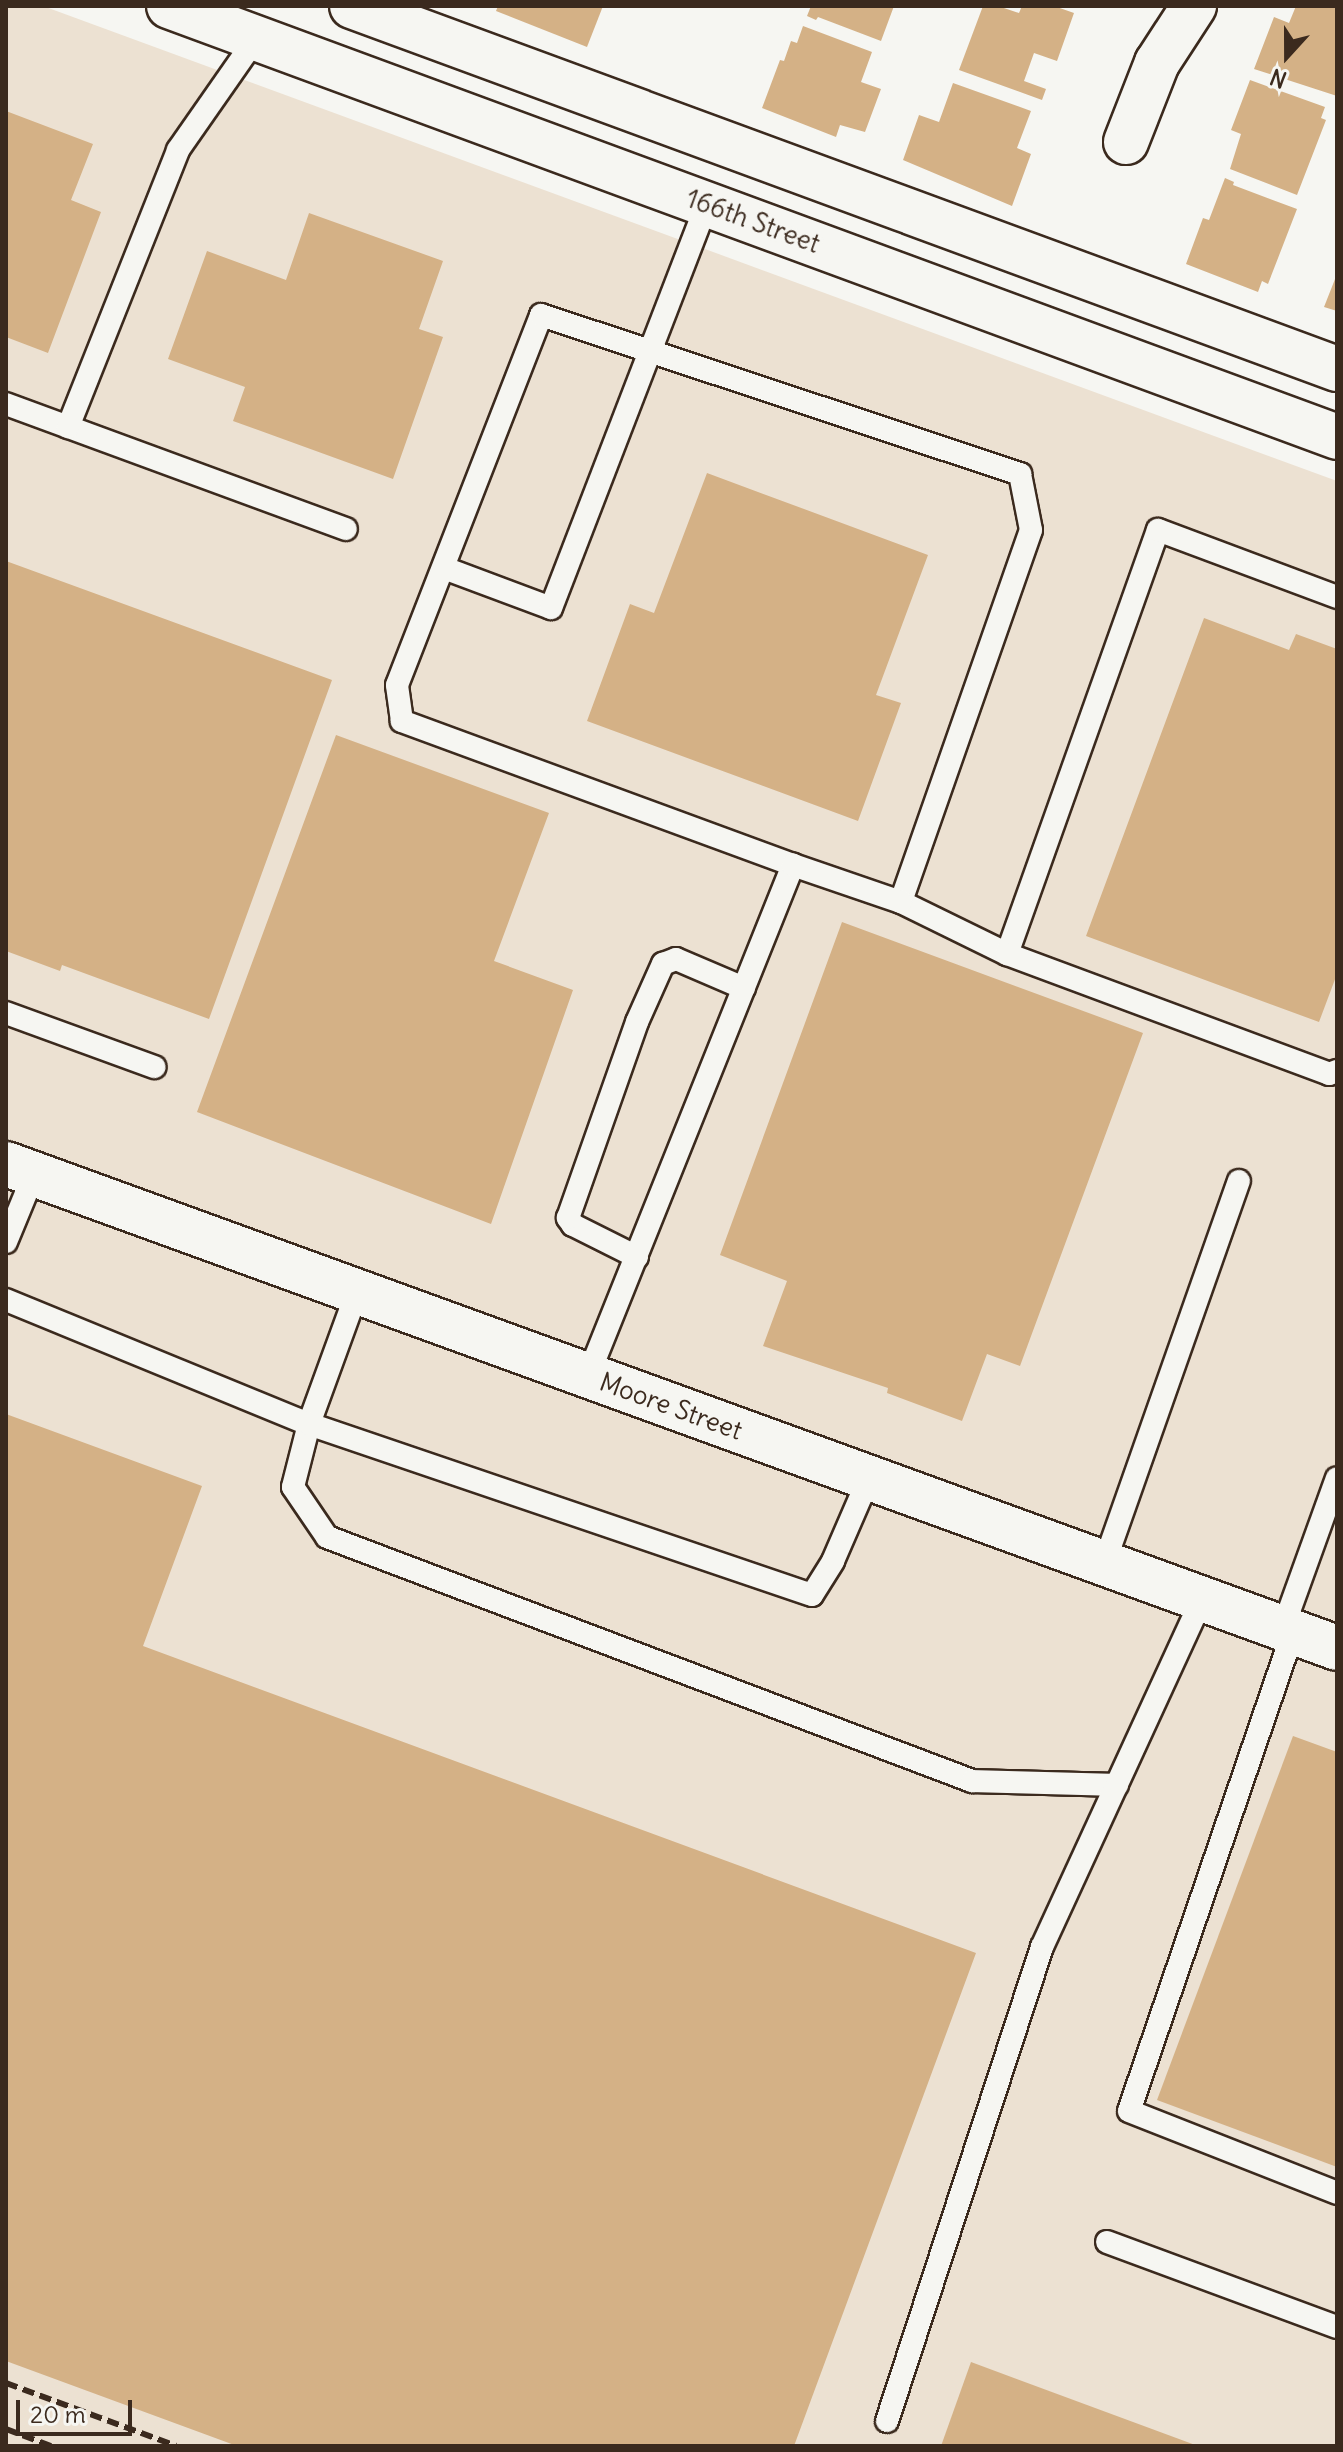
<!DOCTYPE html>
<style>
body{margin:0}
#map{position:relative;width:1343px;height:2452px;overflow:hidden;background:#f6f6f2;font-family:Delius,sans-serif}
div>[style]{position:absolute}
.built>*{inset:0;background:#ece1d2}
.building>*{inset:0;background:#d4b186}
.roads{filter:drop-shadow(2px 0 #3b2a1e) drop-shadow(-2px 0 #3b2a1e) drop-shadow(0 2px #3b2a1e) drop-shadow(0 -2px #3b2a1e)}
.service>*{height:22px;margin:-11px;padding:0 11px;transform-origin:11px;border-radius:11px;background:#f6f6f2}
.minor>*{height:44px;margin:-22px;padding:0 22px;transform-origin:22px;border-radius:22px;background:#f6f6f2}
.tertiary>*{height:44px;margin:-22px;padding:0 22px;transform-origin:22px;border-radius:22px;background:#f6f6f2}
.rail>*{height:6px;margin-top:-3px;transform-origin:0;background:repeating-linear-gradient(90deg,#3b2a1e 0 12px,transparent 0 18px)}
span{translate:-50% -50%;white-space:nowrap;text-align:center;line-height:1.15;-webkit-text-stroke:6px #f6f6f2;paint-order:stroke}
.street-label{font-size:26px;color:#3b2a1e}
.frame{position:absolute;inset:0;border:8px solid #3b2a1e;pointer-events:none}
.north{position:absolute;left:1247px;top:16px;width:80px;height:80px;-webkit-text-stroke:6px #f6f6f2;paint-order:stroke;rotate:201deg;font-size:22px;font-weight:700;line-height:32px;text-align:center;color:#3b2a1e}
.north::after{content:'';display:block;margin:auto;width:28px;height:36px;background:#3b2a1e;clip-path:polygon(50% 0,100% 100%,50% 72%,0 100%)}
.scale{position:absolute;left:16px;top:2400px;width:116px;height:36px;box-sizing:border-box;border:4px solid #3b2a1e;border-top:0;padding-left:10px;font-size:24px;line-height:28px;white-space:nowrap;color:#3b2a1e;-webkit-text-stroke:6px #f6f6f2;paint-order:stroke}
</style>
<div id="map">
<div class="built">
<div style="clip-path:polygon(6px 6px,43px 6px,1337px 481px,1337px 2446px,6px 2446px)"></div>
</div>
<div class="building">
<div style="clip-path:polygon(498px 6px,603px 6px,587px 47px,496px 11px)"></div>
<div style="clip-path:polygon(811px 6px,894px 6px,881px 41px,818px 17px,816px 20px,807px 16px)"></div>
<div style="clip-path:polygon(983px 6px,998px 6px,1019px 13px,1022px 6px,1054px 6px,1074px 13px,1057px 61px,1034px 53px,1024px 81px,1046px 89px,1042px 100px,959px 70px)"></div>
<div style="clip-path:polygon(1296px 6px,1337px 6px,1337px 96px,1254px 69px,1274px 17px,1289px 23px)"></div>
<div style="clip-path:polygon(803px 26px,872px 52px,861px 82px,881px 89px,865px 132px,840px 125px,836px 137px,762px 108px,780px 60px,784px 61px,791px 41px,797px 43px)"></div>
<div style="clip-path:polygon(1250px 80px,1325px 107px,1321px 118px,1326px 120px,1297px 195px,1230px 169px,1241px 134px,1231px 130px)"></div>
<div style="clip-path:polygon(953px 83px,1031px 111px,1017px 148px,1031px 154px,1012px 206px,903px 160px,919px 115px,939px 122px)"></div>
<div style="clip-path:polygon(6px 111px,93px 144px,71px 200px,101px 212px,48px 353px,6px 337px)"></div>
<div style="clip-path:polygon(1225px 178px,1234px 182px,1233px 185px,1297px 209px,1268px 284px,1262px 281px,1258px 292px,1186px 264px,1203px 218px,1209px 220px)"></div>
<div style="clip-path:polygon(309px 213px,443px 261px,419px 329px,443px 337px,393px 479px,233px 421px,245px 387px,168px 359px,207px 251px,286px 280px)"></div>
<div style="clip-path:polygon(1337px 274px,1337px 311px,1324px 307px)"></div>
<div style="clip-path:polygon(707px 473px,928px 555px,876px 695px,901px 703px,858px 821px,587px 721px,630px 604px,654px 613px)"></div>
<div style="clip-path:polygon(6px 561px,332px 680px,209px 1019px,62px 965px,60px 971px,6px 951px)"></div>
<div style="clip-path:polygon(1204px 618px,1289px 650px,1296px 634px,1337px 649px,1337px 974px,1319px 1022px,1086px 936px)"></div>
<div style="clip-path:polygon(336px 735px,549px 813px,494px 961px,573px 990px,491px 1224px,197px 1112px)"></div>
<div style="clip-path:polygon(842px 922px,1143px 1033px,1020px 1366px,987px 1354px,962px 1421px,887px 1393px,888px 1388px,763px 1346px,787px 1281px,720px 1255px)"></div>
<div style="clip-path:polygon(6px 1414px,202px 1486px,143px 1646px,976px 1953px,794px 2446px,237px 2446px,6px 2361px)"></div>
<div style="clip-path:polygon(1293px 1736px,1337px 1752px,1337px 2167px,1157px 2100px)"></div>
<div style="clip-path:polygon(971px 2362px,1198px 2446px,941px 2446px)"></div>
</div>
<div class="roads">
<div class="service">
<div style="left:6px;top:404px;width:362px;rotate:20.2deg"></div>
<div style="left:68px;top:427px;width:298px;rotate:-68.3deg"></div>
<div style="left:178px;top:150px;width:136px;rotate:-55.1deg"></div>
<div style="left:444px;top:568px;width:114px;rotate:20.5deg"></div>
<div style="left:551px;top:608px;width:433px;rotate:-68.9deg"></div>
<div style="left:901px;top:902px;width:118px;rotate:26.1deg"></div>
<div style="left:1007px;top:954px;width:450px;rotate:-70.4deg"></div>
<div style="left:1158px;top:530px;width:191px;rotate:20.5deg"></div>
<div style="left:1007px;top:954px;width:344px;rotate:20.4deg"></div>
<div style="left:1329px;top:1074px;width:9px;rotate:-21deg"></div>
<div style="left:6px;top:1013px;width:158px;rotate:20deg"></div>
<div style="left:6px;top:1242px;width:74px;rotate:-67.6deg"></div>
<div style="left:637px;top:1257px;width:72px;rotate:-153.4deg"></div>
<div style="left:573px;top:1225px;width:9px;rotate:-126deg"></div>
<div style="left:568px;top:1218px;width:208px;rotate:-70.6deg"></div>
<div style="left:637px;top:1022px;width:64px;rotate:-65.9deg"></div>
<div style="left:663px;top:964px;width:14px;rotate:-21deg"></div>
<div style="left:676px;top:959px;width:74px;rotate:23.1deg"></div>
<div style="left:357px;top:1292px;width:140px;rotate:110deg"></div>
<div style="left:309px;top:1424px;width:65px;rotate:104.3deg"></div>
<div style="left:293px;top:1487px;width:60px;rotate:55.8deg"></div>
<div style="left:327px;top:1537px;width:690px;rotate:20.72deg"></div>
<div style="left:972px;top:1781px;width:145px;rotate:1.6deg"></div>
<div style="left:6px;top:1300px;width:327px;rotate:22.3deg"></div>
<div style="left:309px;top:1424px;width:531px;rotate:18.78deg"></div>
<div style="left:812px;top:1595px;width:40px;rotate:-58deg"></div>
<div style="left:833px;top:1561px;width:90px;rotate:-66.6deg"></div>
<div style="left:588px;top:1376px;width:551px;rotate:-68.14deg"></div>
<div style="left:793px;top:865px;width:417px;rotate:-159.8deg"></div>
<div style="left:402px;top:721px;width:36px;rotate:-98deg"></div>
<div style="left:397px;top:685px;width:397px;rotate:-68.7deg"></div>
<div style="left:541px;top:315px;width:505px;rotate:18.36deg"></div>
<div style="left:1020px;top:474px;width:57px;rotate:78.9deg"></div>
<div style="left:1031px;top:530px;width:394px;rotate:109.3deg"></div>
<div style="left:901px;top:902px;width:114px;rotate:-161.1deg"></div>
<div style="left:1104px;top:1564px;width:406px;rotate:-70.6deg"></div>
<div style="left:1283px;top:1628px;width:159px;rotate:-70.2deg"></div>
<div style="left:1293px;top:1632px;width:506px;rotate:108.9deg"></div>
<div style="left:1129px;top:2111px;width:224px;rotate:21.5deg"></div>
<div style="left:1107px;top:2242px;width:245px;rotate:20.3deg"></div>
<div style="left:887px;top:2421px;width:499px;rotate:-71.9deg"></div>
<div style="left:1042px;top:1947px;width:383px;rotate:-65.3deg"></div>
</div>
<div class="minor">
<div style="left:1126px;top:142px;width:85px;rotate:-68.6deg"></div>
<div style="left:1157px;top:63px;width:68px;rotate:-57deg"></div>
<div style="left:6px;top:1164px;width:1416px;rotate:19.98deg"></div>
</div>
<div class="tertiary">
<div style="left:169px;top:6px;width:1245px;rotate:20.25deg"></div>
<div style="left:352px;top:6px;width:1050px;rotate:20.23deg"></div>
</div>
</div>
<div class="rail">
<div style="left:6px;top:2383px;width:181px;rotate:20.3deg"></div>
<div style="left:6px;top:2429px;width:48px;rotate:20.7deg"></div>
</div>
<div class="street-label">
<span style="left:753px;top:221px;rotate:20deg">166th Street</span>
<span style="left:671px;top:1406px;rotate:20deg">Moore Street</span>
</div>
<div class="frame"></div>
<div class="north">N</div>
<div class="scale">20 m</div>
</div>
